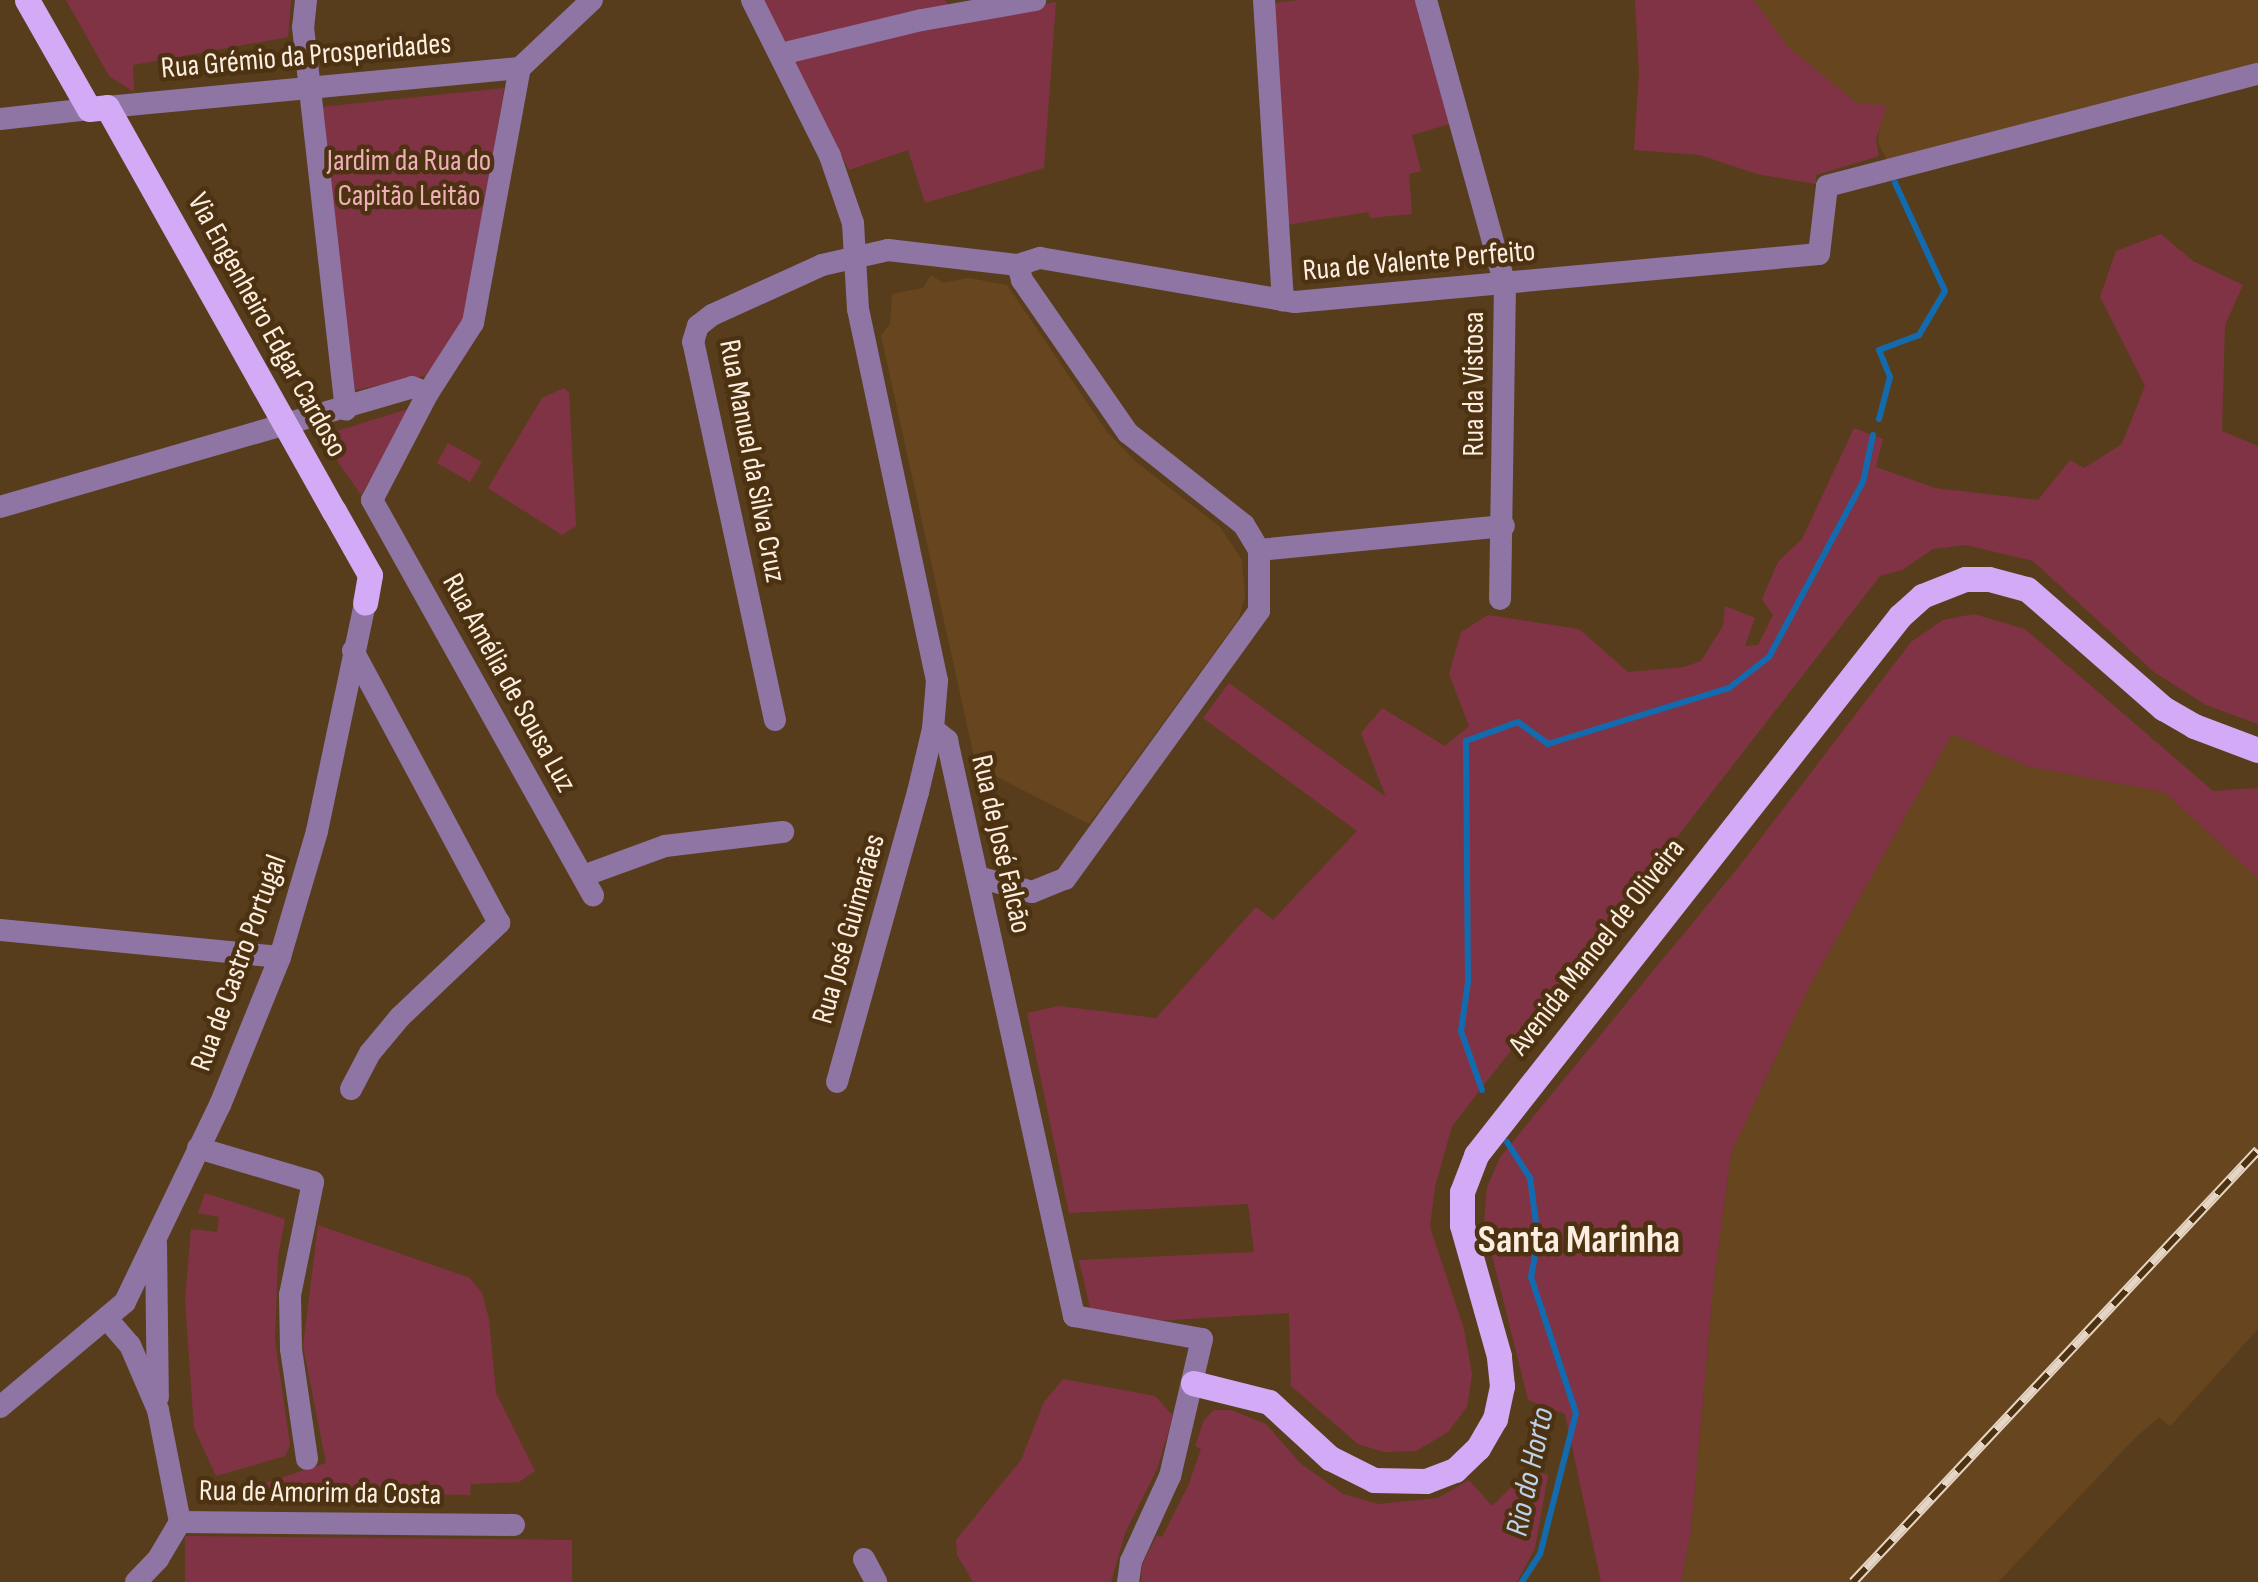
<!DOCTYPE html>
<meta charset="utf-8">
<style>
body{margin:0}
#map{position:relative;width:2258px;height:1582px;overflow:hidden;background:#583d1d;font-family:"Sofia Sans Condensed",sans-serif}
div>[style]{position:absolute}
.built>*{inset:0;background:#67461f}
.green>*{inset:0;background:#803345}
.stream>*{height:6px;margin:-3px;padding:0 3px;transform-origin:3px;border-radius:3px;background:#136baf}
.minor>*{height:22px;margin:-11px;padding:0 11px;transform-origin:11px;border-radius:11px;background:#8e75a4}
.major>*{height:25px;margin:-12.5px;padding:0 12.5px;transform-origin:12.5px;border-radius:12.5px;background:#d2aaf5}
.rail>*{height:10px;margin-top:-5px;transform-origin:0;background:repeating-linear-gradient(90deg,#4d3212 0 19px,#e5d5c4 0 38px);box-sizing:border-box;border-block:2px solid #e5d5c4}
span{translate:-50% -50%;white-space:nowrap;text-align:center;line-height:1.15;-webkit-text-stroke:9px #4d3212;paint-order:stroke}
.street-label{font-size:30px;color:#fceee0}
.park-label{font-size:30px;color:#efaeb8}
.water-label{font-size:32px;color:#bcd2e8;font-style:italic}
.district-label{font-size:40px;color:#fceee0;font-weight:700}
</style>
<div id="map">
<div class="built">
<div style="clip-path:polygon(1730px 0,2258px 0,2258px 65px,1888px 162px,1878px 143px,1880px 123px,1846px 115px)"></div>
<div style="clip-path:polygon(931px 275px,943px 283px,968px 278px,1007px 285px,1107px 432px,1136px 462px,1220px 527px,1242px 560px,1245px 597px,1238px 620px,1089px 824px,976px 766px,881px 335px,890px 324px,892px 294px,923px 288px)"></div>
<div style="clip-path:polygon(1952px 734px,2030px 767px,2164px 792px,2258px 878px,2258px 1329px,2170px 1426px,2159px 1417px,2135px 1438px,1998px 1582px,1681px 1582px,1691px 1531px,1713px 1289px,1731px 1153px,1807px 991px)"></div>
</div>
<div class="green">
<div style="clip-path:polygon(66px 0,291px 0,288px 37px,133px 65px,134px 92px,109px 76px)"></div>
<div style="clip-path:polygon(761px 0,945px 0,950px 8px,784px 44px)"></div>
<div style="clip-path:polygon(1300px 0,1421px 0,1453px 123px,1412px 135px,1421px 171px,1409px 174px,1412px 214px,1370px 218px,1368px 212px,1286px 225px,1272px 3px)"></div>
<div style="clip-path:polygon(1635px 0,1754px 0,1788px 47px,1858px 104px,1887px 105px,1876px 139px,1879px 156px,1816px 175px,1816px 184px,1757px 174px,1700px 155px,1634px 150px,1639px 73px)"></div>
<div style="clip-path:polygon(1056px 2px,1044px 168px,925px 203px,908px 150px,849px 170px,793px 64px,794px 60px,953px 21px)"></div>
<div style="clip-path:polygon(504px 88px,466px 323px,429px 375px,355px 390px,321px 107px)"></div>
<div style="clip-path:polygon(2161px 234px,2193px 261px,2243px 285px,2225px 325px,2222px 431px,2258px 446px,2258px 724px,2206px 705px,2154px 672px,2033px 561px,1966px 545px,1933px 549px,1902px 570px,1880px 576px,1452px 1126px,1435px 1187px,1430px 1227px,1464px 1329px,1472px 1374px,1467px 1407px,1448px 1432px,1416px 1451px,1384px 1452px,1358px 1444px,1291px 1386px,1289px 1313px,1138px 1322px,1091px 1312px,1079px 1260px,1254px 1252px,1248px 1204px,1069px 1213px,1027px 1013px,1059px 1006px,1156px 1018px,1256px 907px,1273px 920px,1357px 831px,1203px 718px,1229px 683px,1386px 797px,1361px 733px,1382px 708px,1445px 746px,1469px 726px,1449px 674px,1461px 632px,1488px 615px,1579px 629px,1628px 672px,1684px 667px,1701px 661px,1723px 626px,1725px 606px,1755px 618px,1745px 646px,1758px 645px,1773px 615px,1762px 599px,1778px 562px,1802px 539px,1854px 428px,1883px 439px,1876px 467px,1935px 488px,2038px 500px,2070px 460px,2084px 468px,2122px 444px,2145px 386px,2100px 297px,2116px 251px)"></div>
<div style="clip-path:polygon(564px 388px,569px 392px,576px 526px,562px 535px,488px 488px,542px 398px)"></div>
<div style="clip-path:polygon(412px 408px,361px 495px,320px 436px)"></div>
<div style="clip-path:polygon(448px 443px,482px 462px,470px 482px,437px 463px)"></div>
<div style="clip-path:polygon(1974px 614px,2025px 629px,2213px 791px,2258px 788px,2258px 878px,2164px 792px,2030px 767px,1952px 734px,1807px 991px,1731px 1153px,1713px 1289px,1691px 1531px,1681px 1582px,1601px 1582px,1565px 1414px,1528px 1400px,1484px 1223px,1487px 1187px,1501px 1156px,1741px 864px,1911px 642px,1943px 620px)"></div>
<div style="clip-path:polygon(205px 1193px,285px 1219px,278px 1257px,275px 1341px,290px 1445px,285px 1456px,216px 1476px,194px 1428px,185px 1301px,191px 1229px,217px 1232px,219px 1217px,198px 1213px)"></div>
<div style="clip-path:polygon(318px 1225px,470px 1278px,482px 1293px,489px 1319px,496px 1393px,535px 1471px,519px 1482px,471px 1484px,470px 1495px,244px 1490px,326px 1463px,303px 1346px)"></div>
<div style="clip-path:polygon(1063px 1379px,1155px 1396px,1173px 1416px,1157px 1469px,1125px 1533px,1111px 1582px,973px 1582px,957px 1555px,956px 1540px,1021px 1460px,1044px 1402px)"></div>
<div style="clip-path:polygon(1214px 1410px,1231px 1410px,1266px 1424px,1300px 1463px,1343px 1494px,1378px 1504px,1438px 1498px,1469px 1480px,1492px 1506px,1529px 1469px,1548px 1475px,1535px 1548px,1517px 1582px,1141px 1582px,1142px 1565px,1157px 1535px,1162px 1537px,1188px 1486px,1201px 1449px,1195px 1446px,1204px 1420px)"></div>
<div style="clip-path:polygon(185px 1536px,572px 1540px,572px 1582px,185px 1582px)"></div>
</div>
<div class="stream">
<div style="left:1879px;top:419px;width:43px;rotate:-75.3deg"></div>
<div style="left:1890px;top:377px;width:29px;rotate:-112deg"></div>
<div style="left:1879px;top:350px;width:43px;rotate:-20.6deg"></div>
<div style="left:1919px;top:335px;width:51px;rotate:-59.4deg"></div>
<div style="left:1945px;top:291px;width:119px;rotate:-114.8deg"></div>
<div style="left:1482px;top:1090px;width:63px;rotate:-109.6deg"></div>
<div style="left:1461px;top:1031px;width:49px;rotate:-81.9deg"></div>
<div style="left:1468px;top:982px;width:241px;rotate:-90.5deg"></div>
<div style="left:1466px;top:741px;width:55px;rotate:-20.1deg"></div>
<div style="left:1518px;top:722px;width:37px;rotate:36deg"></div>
<div style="left:1548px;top:744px;width:189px;rotate:-17.2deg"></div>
<div style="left:1729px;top:688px;width:51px;rotate:-37.8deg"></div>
<div style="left:1769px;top:657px;width:199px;rotate:-61.8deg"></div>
<div style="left:1863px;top:482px;width:48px;rotate:-78deg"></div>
<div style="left:1507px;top:1142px;width:43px;rotate:57.4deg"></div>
<div style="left:1530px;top:1178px;width:61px;rotate:82.4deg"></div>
<div style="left:1538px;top:1238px;width:40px;rotate:100deg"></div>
<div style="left:1531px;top:1277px;width:143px;rotate:71.7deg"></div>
<div style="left:1576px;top:1413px;width:146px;rotate:104.3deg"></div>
<div style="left:1540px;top:1554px;width:33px;rotate:123deg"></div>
</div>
<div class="minor">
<div style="left:306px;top:0;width:27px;rotate:96deg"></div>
<div style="left:303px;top:27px;width:385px;rotate:83.6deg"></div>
<div style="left:752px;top:0;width:174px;rotate:63.4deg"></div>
<div style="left:830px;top:156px;width:71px;rotate:71.1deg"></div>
<div style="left:853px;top:223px;width:86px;rotate:86.7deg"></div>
<div style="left:858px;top:309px;width:380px;rotate:78deg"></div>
<div style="left:937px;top:681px;width:48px;rotate:94.8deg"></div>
<div style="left:933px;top:729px;width:65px;rotate:103.4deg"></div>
<div style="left:918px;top:792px;width:301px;rotate:105.6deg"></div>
<div style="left:1264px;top:0;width:301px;rotate:86.4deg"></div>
<div style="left:1426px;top:0;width:295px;rotate:74.5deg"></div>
<div style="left:1505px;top:284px;width:315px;rotate:90.9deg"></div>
<div style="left:781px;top:54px;width:145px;rotate:-13.6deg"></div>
<div style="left:922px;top:20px;width:115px;rotate:-10deg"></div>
<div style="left:107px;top:107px;width:415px;rotate:-5.4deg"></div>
<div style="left:520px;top:68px;width:99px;rotate:-43.4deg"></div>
<div style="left:0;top:119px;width:90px;rotate:-6.4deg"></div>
<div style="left:1018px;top:265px;width:16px;rotate:75deg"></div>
<div style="left:1022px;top:280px;width:186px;rotate:55.3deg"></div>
<div style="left:1128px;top:433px;width:148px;rotate:38.4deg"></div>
<div style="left:1244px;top:525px;width:29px;rotate:59deg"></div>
<div style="left:1259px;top:550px;width:246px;rotate:-5.6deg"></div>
<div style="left:372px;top:500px;width:121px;rotate:-62.4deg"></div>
<div style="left:428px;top:393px;width:83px;rotate:-57.3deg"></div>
<div style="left:473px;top:323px;width:259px;rotate:-79.6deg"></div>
<div style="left:372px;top:500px;width:453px;rotate:60.8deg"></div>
<div style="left:0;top:507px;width:429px;rotate:-16.2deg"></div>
<div style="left:412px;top:387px;width:17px;rotate:21deg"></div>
<div style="left:775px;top:720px;width:387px;rotate:-102.2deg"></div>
<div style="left:693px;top:342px;width:17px;rotate:-73deg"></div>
<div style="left:698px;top:326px;width:18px;rotate:-38deg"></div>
<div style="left:712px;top:315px;width:121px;rotate:-24.4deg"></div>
<div style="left:822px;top:265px;width:68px;rotate:-12.8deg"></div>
<div style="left:888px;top:250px;width:131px;rotate:6.6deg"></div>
<div style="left:1018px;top:265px;width:23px;rotate:-18deg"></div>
<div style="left:1040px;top:258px;width:259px;rotate:9.8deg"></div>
<div style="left:1295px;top:302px;width:526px;rotate:-5.23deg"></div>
<div style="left:1819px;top:254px;width:68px;rotate:-83.3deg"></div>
<div style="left:1827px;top:186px;width:445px;rotate:-14.6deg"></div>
<div style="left:933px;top:729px;width:18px;rotate:38deg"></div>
<div style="left:947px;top:740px;width:590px;rotate:77.57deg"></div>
<div style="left:1074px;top:1316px;width:130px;rotate:10.2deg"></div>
<div style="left:1202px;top:1339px;width:141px;rotate:103.1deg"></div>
<div style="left:1170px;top:1476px;width:94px;rotate:114.6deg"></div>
<div style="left:1131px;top:1561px;width:21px;rotate:98deg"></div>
<div style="left:583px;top:876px;width:87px;rotate:-20.1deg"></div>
<div style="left:665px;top:846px;width:119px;rotate:-6.8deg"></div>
<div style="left:978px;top:877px;width:56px;rotate:15.5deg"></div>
<div style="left:1032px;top:892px;width:35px;rotate:-22deg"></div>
<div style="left:1065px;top:879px;width:331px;rotate:-54.1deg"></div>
<div style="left:1259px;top:611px;width:61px;rotate:-90deg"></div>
<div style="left:0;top:930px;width:281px;rotate:5.5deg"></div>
<div style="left:351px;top:1089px;width:41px;rotate:-62.2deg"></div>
<div style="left:370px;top:1053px;width:47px;rotate:-50.2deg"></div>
<div style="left:400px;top:1017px;width:137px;rotate:-43.5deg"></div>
<div style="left:499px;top:923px;width:309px;rotate:-118.2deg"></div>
<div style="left:198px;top:1148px;width:120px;rotate:16.5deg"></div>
<div style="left:313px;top:1182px;width:115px;rotate:101.5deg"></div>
<div style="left:290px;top:1295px;width:54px;rotate:88.9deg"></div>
<div style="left:291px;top:1349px;width:111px;rotate:81.7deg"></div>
<div style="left:156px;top:1244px;width:153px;rotate:89.3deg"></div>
<div style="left:108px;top:1320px;width:33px;rotate:49deg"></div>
<div style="left:130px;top:1345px;width:71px;rotate:66.7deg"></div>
<div style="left:158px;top:1410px;width:114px;rotate:78.9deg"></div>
<div style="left:0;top:1407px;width:163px;rotate:-40deg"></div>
<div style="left:125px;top:1302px;width:219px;rotate:-64.3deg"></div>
<div style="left:220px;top:1105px;width:160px;rotate:-67.9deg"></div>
<div style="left:280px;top:957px;width:131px;rotate:-73.6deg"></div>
<div style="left:317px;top:831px;width:233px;rotate:-78.1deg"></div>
<div style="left:180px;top:1522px;width:334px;rotate:0.5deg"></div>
<div style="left:864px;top:1559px;width:26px;rotate:62deg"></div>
<div style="left:136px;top:1582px;width:32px;rotate:-46deg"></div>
<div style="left:158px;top:1559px;width:43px;rotate:-59.3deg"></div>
</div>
<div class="major">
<div style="left:27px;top:0;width:125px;rotate:60.4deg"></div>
<div style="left:89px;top:109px;width:18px;rotate:-6deg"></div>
<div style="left:107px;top:107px;width:463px;rotate:60.7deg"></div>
<div style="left:334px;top:511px;width:73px;rotate:60.6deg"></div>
<div style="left:370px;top:575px;width:28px;rotate:100deg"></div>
<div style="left:1193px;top:1383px;width:78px;rotate:14deg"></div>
<div style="left:1269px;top:1402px;width:83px;rotate:42.6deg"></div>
<div style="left:1330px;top:1458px;width:49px;rotate:26.6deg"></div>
<div style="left:1374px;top:1480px;width:52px;rotate:1.1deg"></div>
<div style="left:1426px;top:1481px;width:31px;rotate:-21deg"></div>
<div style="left:1455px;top:1470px;width:32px;rotate:-44deg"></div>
<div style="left:1478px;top:1448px;width:34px;rotate:-60deg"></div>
<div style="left:1495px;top:1419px;width:34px;rotate:-78deg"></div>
<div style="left:1502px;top:1386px;width:30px;rotate:-96deg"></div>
<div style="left:1499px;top:1356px;width:136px;rotate:-105.8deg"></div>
<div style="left:1462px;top:1225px;width:33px;rotate:-90deg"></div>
<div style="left:1462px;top:1192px;width:40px;rotate:-69deg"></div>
<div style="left:1476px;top:1155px;width:686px;rotate:-51.81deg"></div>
<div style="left:1900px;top:616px;width:30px;rotate:-42deg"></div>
<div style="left:1922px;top:596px;width:46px;rotate:-21.6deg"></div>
<div style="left:1965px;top:579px;width:24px"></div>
<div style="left:1989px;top:579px;width:39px;rotate:15deg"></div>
<div style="left:2027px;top:589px;width:181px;rotate:41.2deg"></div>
<div style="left:2163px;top:708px;width:36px;rotate:30deg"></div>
<div style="left:2194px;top:726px;width:68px;rotate:20.6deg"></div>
</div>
<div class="rail">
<div style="left:1853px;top:1582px;width:592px;rotate:-46.85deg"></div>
</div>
<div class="street-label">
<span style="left:306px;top:56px;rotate:-5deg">Rua Grémio da Prosperidades</span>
<span style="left:1419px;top:261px;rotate:-5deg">Rua de Valente Perfeito</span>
<span style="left:267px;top:325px;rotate:61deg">Via Engenheiro Edgar Cardoso</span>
<span style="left:1474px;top:384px;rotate:-90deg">Rua da Vistosa</span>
<span style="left:752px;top:461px;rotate:79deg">Rua Manuel da Silva Cruz</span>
<span style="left:509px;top:683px;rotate:61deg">Rua Amélia de Sousa Luz</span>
<span style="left:1001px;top:844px;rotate:77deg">Rua de José Falcão</span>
<span style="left:849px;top:929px;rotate:-74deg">Rua José Guimarães</span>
<span style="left:1597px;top:947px;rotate:-52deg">Avenida Manoel de Oliveira</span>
<span style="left:239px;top:963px;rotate:-70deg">Rua de Castro Portugal</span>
<span style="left:320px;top:1493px;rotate:1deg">Rua de Amorim da Costa</span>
</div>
<div class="park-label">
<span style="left:409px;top:178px">Jardim da Rua do<br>Capitão Leitão</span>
</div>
<div class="water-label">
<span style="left:1531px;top:1472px;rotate:-78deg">Rio do Horto</span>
</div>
<div class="district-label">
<span style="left:1579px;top:1240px">Santa Marinha</span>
</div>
</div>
